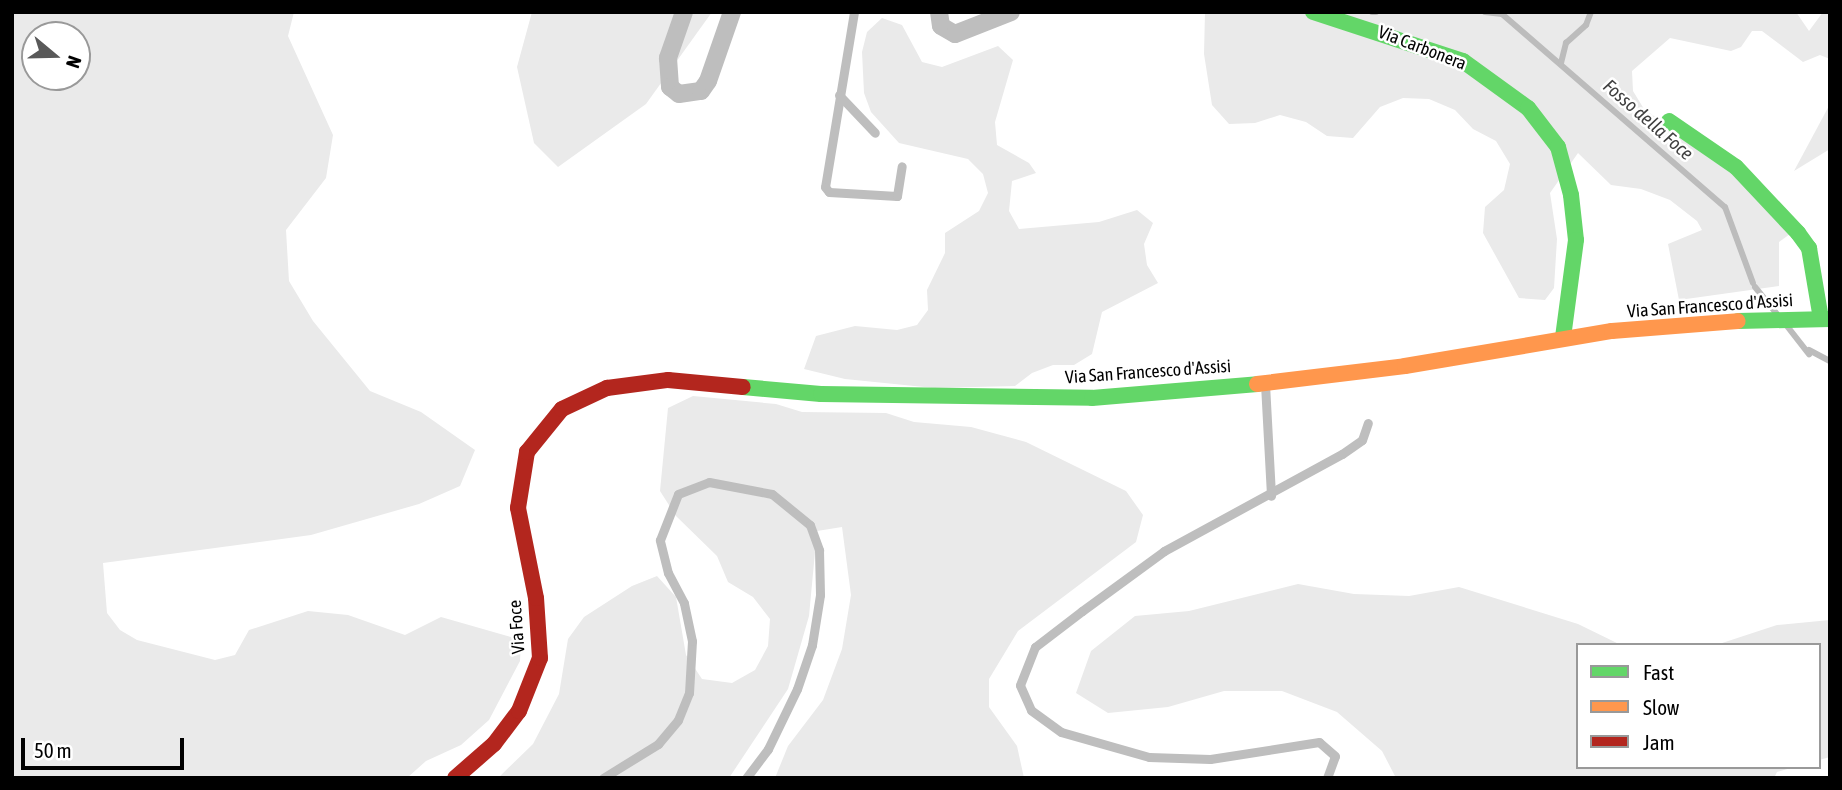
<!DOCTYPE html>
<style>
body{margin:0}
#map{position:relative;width:1842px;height:790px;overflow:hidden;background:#fff;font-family:"Asap Condensed",sans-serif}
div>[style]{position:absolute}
.green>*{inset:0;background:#eaeaea}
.stream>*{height:6px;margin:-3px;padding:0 3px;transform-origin:3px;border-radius:3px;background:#bcbcbc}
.lane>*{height:9px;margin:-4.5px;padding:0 4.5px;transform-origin:4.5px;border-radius:4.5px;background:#bebebe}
.street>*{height:18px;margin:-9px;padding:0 9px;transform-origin:9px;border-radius:9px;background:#bebebe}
.fast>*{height:16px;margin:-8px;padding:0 8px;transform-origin:8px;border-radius:8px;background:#63d668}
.slow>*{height:16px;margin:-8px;padding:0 8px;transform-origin:8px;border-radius:8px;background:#ff974d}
.jam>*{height:16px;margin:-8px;padding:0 8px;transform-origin:8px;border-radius:8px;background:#b3261e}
span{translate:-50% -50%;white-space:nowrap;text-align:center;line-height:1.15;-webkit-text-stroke:5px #fff;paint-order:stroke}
.street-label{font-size:18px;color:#000}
.water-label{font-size:19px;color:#404040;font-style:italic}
.frame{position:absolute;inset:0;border:14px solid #000;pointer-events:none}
.legend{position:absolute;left:1576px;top:643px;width:245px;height:126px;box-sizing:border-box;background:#fff;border:2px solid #999;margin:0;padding:9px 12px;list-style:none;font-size:21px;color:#000}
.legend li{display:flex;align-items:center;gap:14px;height:35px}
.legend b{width:35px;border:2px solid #999}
.north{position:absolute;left:21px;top:21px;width:70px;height:70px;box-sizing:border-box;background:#fff;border:2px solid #999;border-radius:50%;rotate:109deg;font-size:19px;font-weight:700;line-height:28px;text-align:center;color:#000}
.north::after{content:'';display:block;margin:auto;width:24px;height:32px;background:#595959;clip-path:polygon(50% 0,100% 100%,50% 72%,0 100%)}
.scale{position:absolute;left:21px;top:738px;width:163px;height:32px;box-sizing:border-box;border:4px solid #000;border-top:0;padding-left:9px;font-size:21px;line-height:24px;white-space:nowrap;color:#000;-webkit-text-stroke:5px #fff;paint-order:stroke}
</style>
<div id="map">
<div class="green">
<div style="clip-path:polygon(evenodd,12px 12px,294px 12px,288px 36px,333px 135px,326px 178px,286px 230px,289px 281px,313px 321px,370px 391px,421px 412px,475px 450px,460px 486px,419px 504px,311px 535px,103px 563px,107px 613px,120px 630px,137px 640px,215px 660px,235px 655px,249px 630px,308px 611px,348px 615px,405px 635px,441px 617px,521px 640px,520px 661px,489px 720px,461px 745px,426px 761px,407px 778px,12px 778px,12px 12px,35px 35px,77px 35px,77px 77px,35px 77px,35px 35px)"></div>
<div style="clip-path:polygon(532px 12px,712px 12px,646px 104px,558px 167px,534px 143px,517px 67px)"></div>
<div style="clip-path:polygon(1205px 12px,1796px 12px,1809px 31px,1823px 12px,1830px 12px,1830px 59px,1820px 55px,1803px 62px,1762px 31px,1752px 31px,1741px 47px,1731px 51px,1670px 38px,1632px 71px,1633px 91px,1644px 109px,1730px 170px,1790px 234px,1779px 242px,1779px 286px,1679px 300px,1668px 244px,1702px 230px,1697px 221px,1670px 200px,1641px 189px,1611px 185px,1578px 153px,1550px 193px,1557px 239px,1554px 288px,1545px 300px,1519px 298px,1483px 233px,1485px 207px,1504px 190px,1510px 164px,1496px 141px,1473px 129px,1455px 110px,1429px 99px,1403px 98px,1380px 107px,1353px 138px,1327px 136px,1306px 122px,1280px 115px,1255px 123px,1229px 124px,1212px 105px,1204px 54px)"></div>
<div style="clip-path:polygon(882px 18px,902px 25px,922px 62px,942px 67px,998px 46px,1013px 60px,995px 122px,997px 145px,1029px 163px,1036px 173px,1012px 181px,1009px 211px,1019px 229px,1099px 222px,1137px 210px,1153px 223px,1144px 244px,1147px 265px,1158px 283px,1102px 312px,1092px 354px,1074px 365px,1053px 365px,1032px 373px,1015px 386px,934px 388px,845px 379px,804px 369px,816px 336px,855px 326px,897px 330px,917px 325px,928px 310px,927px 290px,945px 253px,945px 233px,979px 211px,988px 193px,983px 174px,968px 159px,899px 143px,871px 112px,864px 93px,862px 52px,867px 32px)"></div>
<div style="clip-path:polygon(1830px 104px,1830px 149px,1794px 171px)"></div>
<div style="clip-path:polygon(693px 396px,776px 404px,802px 412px,886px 413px,914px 422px,971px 427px,1026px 442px,1126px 491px,1143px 515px,1136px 542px,1018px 631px,989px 679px,989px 707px,1017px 746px,1024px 778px,775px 778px,788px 746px,823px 700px,842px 649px,851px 595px,842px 527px,817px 531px,809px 616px,788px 689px,729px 778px,498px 778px,533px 744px,559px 694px,568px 639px,584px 617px,632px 586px,657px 576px,676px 597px,686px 655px,702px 679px,732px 683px,755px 670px,768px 646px,770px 619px,753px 597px,728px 582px,717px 556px,676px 516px,660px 491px,668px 408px)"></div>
<div style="clip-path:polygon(1298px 584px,1354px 594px,1409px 596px,1459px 587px,1578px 624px,1621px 645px,1578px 645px,1578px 767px,1794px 767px,1777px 772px,1774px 778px,1396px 778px,1382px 751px,1337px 712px,1282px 691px,1224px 691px,1168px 707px,1108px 713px,1076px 693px,1091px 651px,1135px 616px,1189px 611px)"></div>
<div style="clip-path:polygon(1830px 620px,1830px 757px,1819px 760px,1819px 645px,1716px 645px,1777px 625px)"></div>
</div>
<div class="stream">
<div style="left:1372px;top:12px;width:4px"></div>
<div style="left:1485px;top:12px;width:17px;rotate:7deg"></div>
<div style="left:1502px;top:14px;width:295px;rotate:40.9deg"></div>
<div style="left:1725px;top:207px;width:81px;rotate:69.8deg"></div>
<div style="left:1561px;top:63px;width:21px;rotate:-76deg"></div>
<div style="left:1566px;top:43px;width:27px;rotate:-42deg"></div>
<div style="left:1586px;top:25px;width:14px;rotate:-69deg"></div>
<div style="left:1755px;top:287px;width:36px;rotate:51deg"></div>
<div style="left:1787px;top:326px;width:36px;rotate:52deg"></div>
<div style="left:1809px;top:350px;width:24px;rotate:28deg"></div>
</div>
<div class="lane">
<div style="left:854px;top:12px;width:177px;rotate:99.4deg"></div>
<div style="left:825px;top:187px;width:6px;rotate:51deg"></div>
<div style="left:829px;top:192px;width:68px;rotate:3.4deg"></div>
<div style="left:897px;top:196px;width:30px;rotate:-81deg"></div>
<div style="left:839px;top:95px;width:52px;rotate:46.5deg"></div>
<div style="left:1265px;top:384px;width:112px;rotate:86.9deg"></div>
<div style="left:603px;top:778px;width:65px;rotate:-31.7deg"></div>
<div style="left:658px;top:744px;width:31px;rotate:-50deg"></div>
<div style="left:678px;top:720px;width:29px;rotate:-68deg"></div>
<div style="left:689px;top:693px;width:52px;rotate:-86.7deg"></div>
<div style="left:692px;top:641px;width:39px;rotate:-102deg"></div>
<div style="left:684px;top:603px;width:34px;rotate:-118deg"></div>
<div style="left:668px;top:573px;width:34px;rotate:-104deg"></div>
<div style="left:660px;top:540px;width:49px;rotate:-68.6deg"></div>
<div style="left:678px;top:494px;width:33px;rotate:-21deg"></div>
<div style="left:709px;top:482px;width:64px;rotate:10.8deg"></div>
<div style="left:772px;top:494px;width:49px;rotate:39.2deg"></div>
<div style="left:810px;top:525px;width:27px;rotate:70deg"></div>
<div style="left:819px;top:550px;width:45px;rotate:88.7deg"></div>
<div style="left:820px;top:595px;width:51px;rotate:99.1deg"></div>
<div style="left:812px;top:645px;width:46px;rotate:108.8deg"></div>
<div style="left:797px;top:689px;width:67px;rotate:115.8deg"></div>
<div style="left:768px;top:749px;width:36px;rotate:127deg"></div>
<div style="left:1327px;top:778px;width:23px;rotate:-70deg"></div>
<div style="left:1335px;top:756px;width:21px;rotate:-139deg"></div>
<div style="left:1319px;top:742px;width:110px;rotate:171.1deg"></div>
<div style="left:1210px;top:759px;width:61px;rotate:-178.1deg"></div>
<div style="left:1149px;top:757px;width:91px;rotate:-164.1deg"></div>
<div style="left:1061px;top:732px;width:37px;rotate:-144deg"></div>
<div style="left:1031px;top:710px;width:27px;rotate:-114deg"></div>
<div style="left:1020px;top:685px;width:41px;rotate:-68.5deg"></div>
<div style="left:1035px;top:647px;width:59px;rotate:-37.5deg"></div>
<div style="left:1082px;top:611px;width:102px;rotate:-36.2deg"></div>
<div style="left:1164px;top:551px;width:203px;rotate:-28.6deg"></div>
<div style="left:1342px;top:454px;width:24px;rotate:-35deg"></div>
<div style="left:1362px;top:440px;width:18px;rotate:-71deg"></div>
</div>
<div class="street">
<div style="left:684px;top:12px;width:49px;rotate:109.2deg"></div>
<div style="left:668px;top:58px;width:29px;rotate:86deg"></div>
<div style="left:670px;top:87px;width:11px;rotate:38deg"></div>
<div style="left:679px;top:94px;width:22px;rotate:-8deg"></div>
<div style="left:701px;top:91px;width:12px;rotate:-55deg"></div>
<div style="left:708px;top:81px;width:73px;rotate:-70.8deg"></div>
<div style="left:939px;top:12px;width:14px;rotate:82deg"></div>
<div style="left:941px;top:26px;width:16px;rotate:30deg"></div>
<div style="left:955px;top:34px;width:60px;rotate:-21.4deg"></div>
</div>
<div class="fast">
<div style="left:1313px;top:12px;width:158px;rotate:18.1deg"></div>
<div style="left:1463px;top:61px;width:80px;rotate:35.9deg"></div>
<div style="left:1528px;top:108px;width:49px;rotate:52.4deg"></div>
<div style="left:1558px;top:147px;width:50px;rotate:74.8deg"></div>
<div style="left:1571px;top:195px;width:45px;rotate:83.7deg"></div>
<div style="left:1576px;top:240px;width:99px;rotate:97.6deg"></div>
<div style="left:1669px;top:121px;width:81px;rotate:34.5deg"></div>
<div style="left:1736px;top:167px;width:91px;rotate:46.8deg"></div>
<div style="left:1798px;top:233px;width:19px;rotate:54deg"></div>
<div style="left:1809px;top:248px;width:72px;rotate:80.4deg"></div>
<div style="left:1738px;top:321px;width:92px;rotate:-1.2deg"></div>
<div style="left:743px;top:387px;width:78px;rotate:5.1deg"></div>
<div style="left:821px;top:394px;width:271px;rotate:0.8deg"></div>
<div style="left:1092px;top:398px;width:166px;rotate:-4.8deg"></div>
</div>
<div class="slow">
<div style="left:1257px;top:384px;width:149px;rotate:-6.9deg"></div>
<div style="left:1405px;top:366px;width:210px;rotate:-9.6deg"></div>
<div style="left:1612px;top:331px;width:126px;rotate:-4.5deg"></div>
</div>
<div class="jam">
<div style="left:455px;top:778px;width:52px;rotate:-41.1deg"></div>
<div style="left:494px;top:744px;width:41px;rotate:-52.9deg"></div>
<div style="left:519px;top:711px;width:57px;rotate:-68.4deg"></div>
<div style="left:540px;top:658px;width:60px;rotate:-93.8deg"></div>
<div style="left:536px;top:598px;width:92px;rotate:-101.3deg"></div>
<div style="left:518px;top:508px;width:57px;rotate:-80.9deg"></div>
<div style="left:527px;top:452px;width:55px;rotate:-50.9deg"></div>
<div style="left:562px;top:409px;width:50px;rotate:-25deg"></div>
<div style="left:607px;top:388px;width:62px;rotate:-7.5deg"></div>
<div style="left:668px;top:380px;width:75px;rotate:5.3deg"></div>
</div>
<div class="street-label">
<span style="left:1422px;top:48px;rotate:21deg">Via Carbonera</span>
<span style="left:1710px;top:306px;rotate:-4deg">Via San Francesco d'Assisi</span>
<span style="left:1148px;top:372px;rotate:-4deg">Via San Francesco d'Assisi</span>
<span style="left:517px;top:627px;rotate:-94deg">Via Foce</span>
</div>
<div class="water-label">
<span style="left:1648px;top:120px;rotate:41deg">Fosso della Foce</span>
</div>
<div class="frame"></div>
<ul class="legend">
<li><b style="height:9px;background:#63d668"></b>Fast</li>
<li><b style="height:9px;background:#ff974d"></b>Slow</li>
<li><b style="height:9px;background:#b3261e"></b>Jam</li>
</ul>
<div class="north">N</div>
<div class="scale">50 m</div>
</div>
